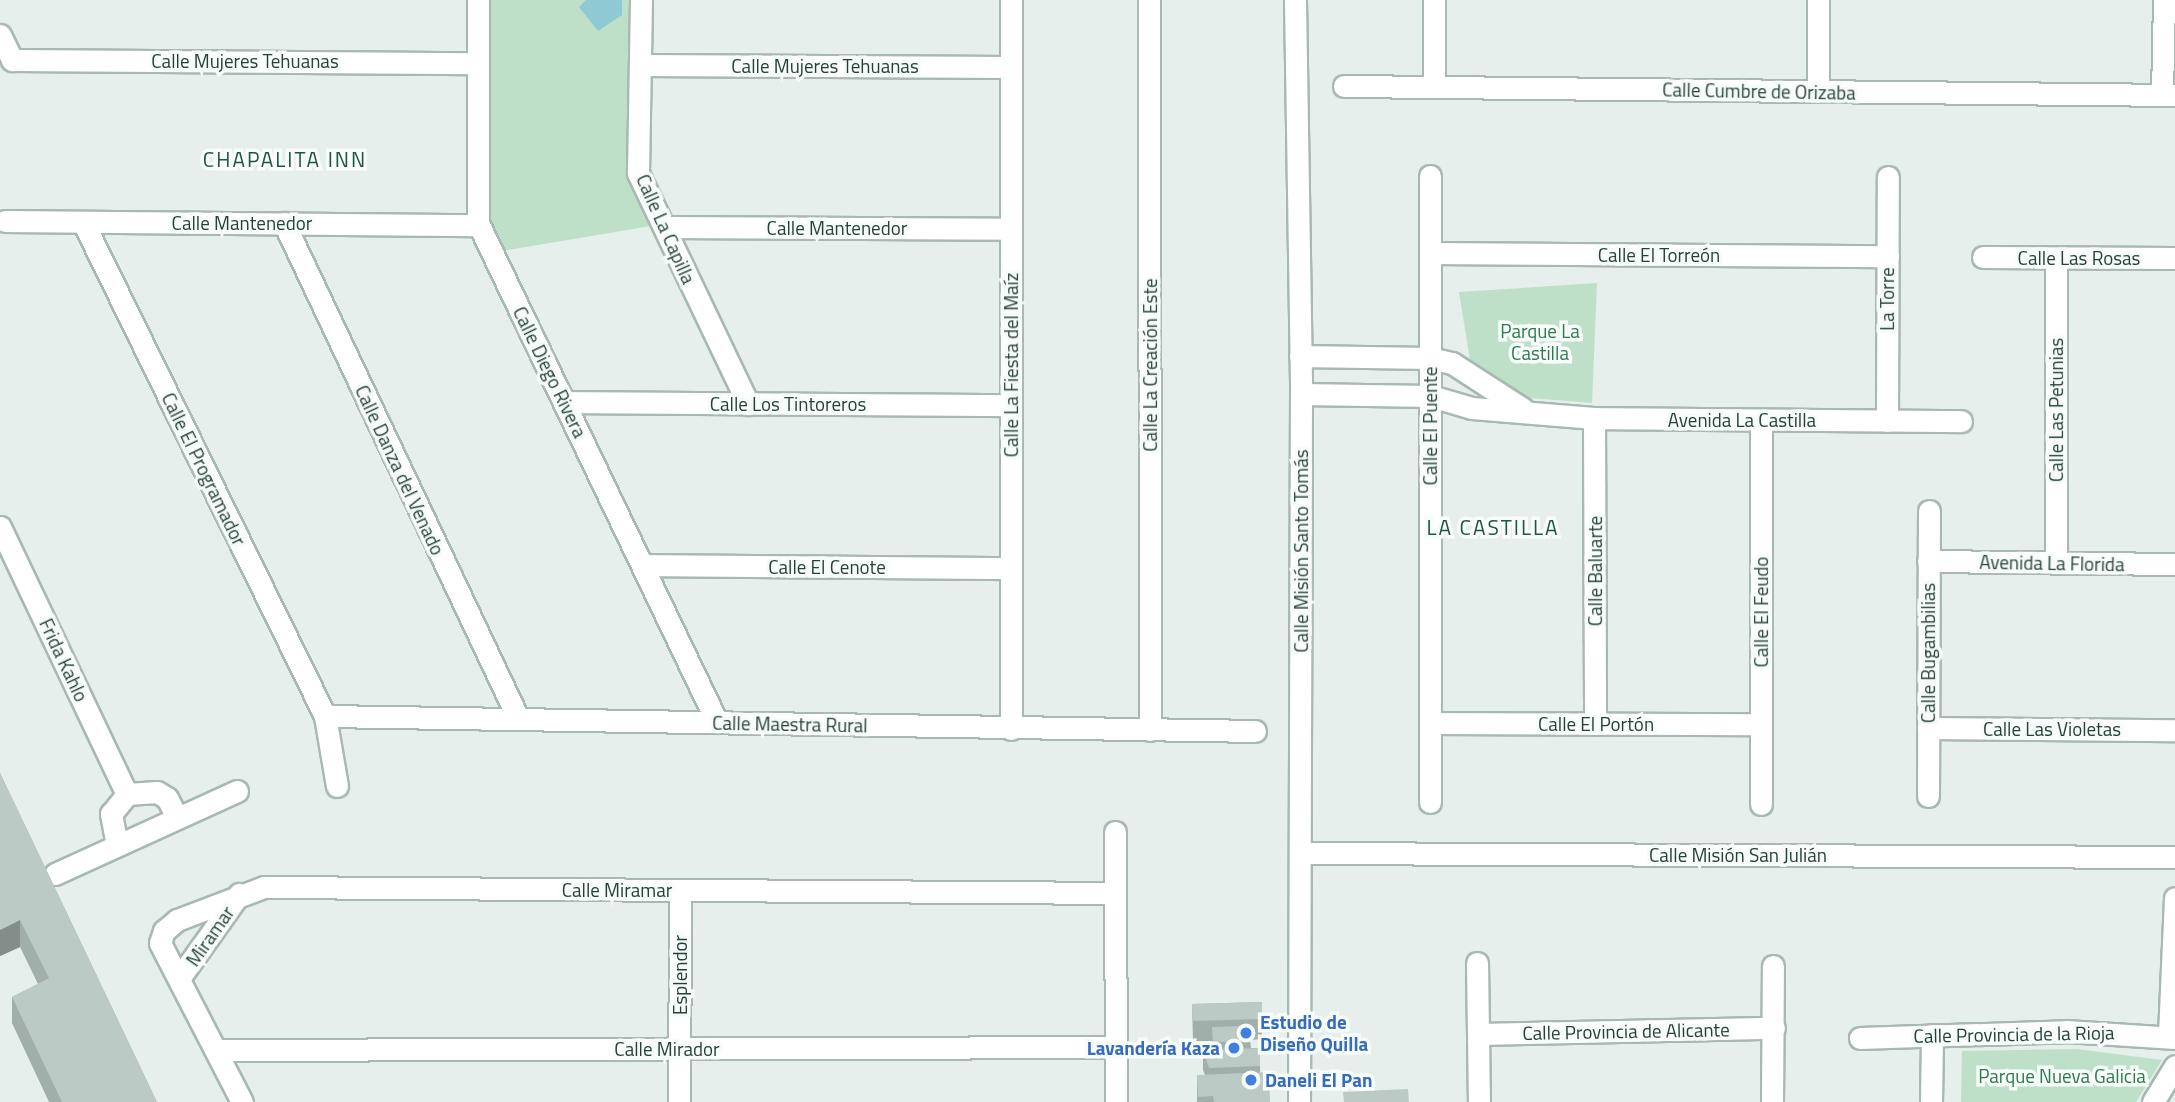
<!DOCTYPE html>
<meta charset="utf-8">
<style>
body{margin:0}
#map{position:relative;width:2175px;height:1102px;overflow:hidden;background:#e6efeb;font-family:"Titillium Web",sans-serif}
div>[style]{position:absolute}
.green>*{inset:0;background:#bfe0c8}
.water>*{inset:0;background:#8ec9d4}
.roads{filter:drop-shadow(2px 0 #a8b8b2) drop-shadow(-2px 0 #a8b8b2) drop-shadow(0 2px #a8b8b2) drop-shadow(0 -2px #a8b8b2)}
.street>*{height:21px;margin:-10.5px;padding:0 10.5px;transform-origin:10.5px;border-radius:10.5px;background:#fff}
.wall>*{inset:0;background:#a1aea9}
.shaded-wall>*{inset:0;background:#838d89}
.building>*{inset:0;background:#bbcac4}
.dots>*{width:19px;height:19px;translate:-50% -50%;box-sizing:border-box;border:4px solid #f7fbf9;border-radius:50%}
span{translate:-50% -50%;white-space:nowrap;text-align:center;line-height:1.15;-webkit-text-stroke:7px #f7fbf9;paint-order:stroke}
.street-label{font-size:19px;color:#24423a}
.park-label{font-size:19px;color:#2d7a4b}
.shop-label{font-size:19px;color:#366cbe;font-weight:700}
.left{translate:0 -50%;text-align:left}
.right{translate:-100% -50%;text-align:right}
.neighbourhood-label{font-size:21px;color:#1f5548;letter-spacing:2px}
</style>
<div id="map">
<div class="green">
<div style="clip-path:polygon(484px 0,632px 0,633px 141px,657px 225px,502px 251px,487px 224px)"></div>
<div style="clip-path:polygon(1597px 283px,1592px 403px,1529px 398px,1470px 360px,1459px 292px)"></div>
<div style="clip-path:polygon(2077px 1049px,2162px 1060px,2136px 1102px,1961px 1102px,1962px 1051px)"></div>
</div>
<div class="water">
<div style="clip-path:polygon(586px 0,622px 0,622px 15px,598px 31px,579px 7px)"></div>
</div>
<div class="roads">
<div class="street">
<div style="left:478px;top:0;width:223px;rotate:90deg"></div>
<div style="left:478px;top:223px;width:553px;rotate:64.41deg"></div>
<div style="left:641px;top:0;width:173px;rotate:91deg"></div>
<div style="left:638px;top:173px;width:256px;rotate:64.5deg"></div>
<div style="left:1011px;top:0;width:729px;rotate:90deg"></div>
<div style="left:1149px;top:0;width:730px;rotate:89.92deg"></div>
<div style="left:1295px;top:0;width:394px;rotate:89.1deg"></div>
<div style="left:1301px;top:394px;width:708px;rotate:90.16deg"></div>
<div style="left:1434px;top:0;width:87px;rotate:90deg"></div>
<div style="left:1818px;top:0;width:91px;rotate:90deg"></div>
<div style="left:0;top:35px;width:28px;rotate:64deg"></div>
<div style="left:12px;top:60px;width:466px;rotate:0.4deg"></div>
<div style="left:640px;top:65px;width:371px;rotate:0.3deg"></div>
<div style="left:1344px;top:86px;width:831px;rotate:0.62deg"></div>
<div style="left:2162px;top:95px;width:95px;rotate:-88.8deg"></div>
<div style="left:1430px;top:176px;width:626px;rotate:90deg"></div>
<div style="left:5px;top:221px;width:474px;rotate:0.5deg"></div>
<div style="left:83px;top:222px;width:550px;rotate:63.9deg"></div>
<div style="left:325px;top:716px;width:71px;rotate:80.3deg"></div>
<div style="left:284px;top:223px;width:545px;rotate:64.7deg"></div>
<div style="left:664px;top:227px;width:346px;rotate:0.3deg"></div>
<div style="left:1430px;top:253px;width:458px;rotate:0.4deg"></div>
<div style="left:1983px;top:257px;width:192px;rotate:0.3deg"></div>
<div style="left:1300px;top:356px;width:130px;rotate:0.9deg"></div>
<div style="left:1430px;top:358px;width:23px;rotate:13deg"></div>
<div style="left:1452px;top:363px;width:85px;rotate:32.9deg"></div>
<div style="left:1301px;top:394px;width:130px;rotate:0.9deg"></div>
<div style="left:1431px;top:396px;width:43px;rotate:16.3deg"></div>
<div style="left:1472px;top:408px;width:122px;rotate:4.7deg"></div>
<div style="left:1594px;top:418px;width:367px;rotate:0.5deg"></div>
<div style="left:565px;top:402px;width:446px;rotate:0.4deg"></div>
<div style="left:1594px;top:418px;width:306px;rotate:89.8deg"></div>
<div style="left:1761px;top:420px;width:384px;rotate:90deg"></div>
<div style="left:1887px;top:421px;width:244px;rotate:-89.8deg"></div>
<div style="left:0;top:527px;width:296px;rotate:64.6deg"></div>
<div style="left:1928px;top:561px;width:247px;rotate:0.7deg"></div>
<div style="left:2056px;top:563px;width:305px;rotate:-90deg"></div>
<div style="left:644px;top:565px;width:367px;rotate:0.5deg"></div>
<div style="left:325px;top:716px;width:930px;rotate:0.92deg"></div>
<div style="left:1430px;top:723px;width:331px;rotate:0.2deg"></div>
<div style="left:1928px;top:728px;width:247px;rotate:0.5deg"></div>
<div style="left:1928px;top:796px;width:285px;rotate:-89.8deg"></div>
<div style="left:1115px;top:832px;width:270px;rotate:89.8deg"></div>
<div style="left:117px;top:845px;width:32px;rotate:-101deg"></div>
<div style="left:111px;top:814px;width:26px;rotate:-51deg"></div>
<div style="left:127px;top:794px;width:30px;rotate:-4deg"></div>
<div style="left:157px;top:792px;width:12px;rotate:31deg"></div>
<div style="left:167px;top:798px;width:22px;rotate:63deg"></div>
<div style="left:1301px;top:853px;width:874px;rotate:0.26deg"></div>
<div style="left:55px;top:874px;width:200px;rotate:-24.5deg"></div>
<div style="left:1477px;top:963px;width:139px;rotate:89.2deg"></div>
<div style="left:180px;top:977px;width:102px;rotate:-54.6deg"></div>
<div style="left:1478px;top:1034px;width:296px;rotate:-1.2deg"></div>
<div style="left:2169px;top:1035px;width:137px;rotate:-87.5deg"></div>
<div style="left:1860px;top:1038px;width:206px;rotate:-1.9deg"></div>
<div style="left:2066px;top:1031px;width:109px;rotate:3.7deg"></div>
<div style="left:219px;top:1050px;width:896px;rotate:-0.19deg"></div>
<div style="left:242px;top:1102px;width:179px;rotate:-117.3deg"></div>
<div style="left:160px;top:943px;width:13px;rotate:-72deg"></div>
<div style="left:164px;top:931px;width:17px;rotate:-40deg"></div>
<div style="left:177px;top:920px;width:93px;rotate:-20.8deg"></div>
<div style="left:264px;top:887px;width:851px;rotate:0.4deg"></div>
<div style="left:679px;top:1102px;width:211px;rotate:-89.7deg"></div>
<div style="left:1772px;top:1102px;width:136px;rotate:-89.6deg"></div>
<div style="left:1931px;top:1102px;width:67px;rotate:-89.1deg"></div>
<div style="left:2153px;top:1102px;width:42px;rotate:-58.6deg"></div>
</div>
</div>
<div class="wall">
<div style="clip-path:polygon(0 773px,157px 1102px,49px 1102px,12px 1023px,12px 997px,38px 984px,20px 947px,0 956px)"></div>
<div style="clip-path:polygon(1262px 1002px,1262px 1039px,1250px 1040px,1251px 1048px,1260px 1048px,1260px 1073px,1270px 1102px,1197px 1102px,1197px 1075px,1205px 1075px,1203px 1070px,1203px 1050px,1213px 1050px,1212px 1041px,1193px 1041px,1192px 1004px)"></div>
</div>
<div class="shaded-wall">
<div style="clip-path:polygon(20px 920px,20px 947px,0 956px,0 930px)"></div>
</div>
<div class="building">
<div style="clip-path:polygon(0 773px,157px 1102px,62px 1102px,12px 997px,49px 978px,20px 920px,0 930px)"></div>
<div style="clip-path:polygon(1262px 1002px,1262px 1019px,1193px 1021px,1192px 1004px)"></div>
<div style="clip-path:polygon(1246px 1026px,1251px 1041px,1213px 1042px,1212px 1027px)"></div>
<div style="clip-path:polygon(1260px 1048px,1260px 1066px,1209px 1068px,1203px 1050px)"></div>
<div style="clip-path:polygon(1269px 1072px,1270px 1102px,1214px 1102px,1213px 1096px,1198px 1097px,1197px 1075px)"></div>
<div style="clip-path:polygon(1408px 1089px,1409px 1102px,1344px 1102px,1343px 1092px)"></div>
</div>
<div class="dots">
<div style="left:1246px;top:1033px;background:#3f7fe0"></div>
<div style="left:1234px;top:1048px;background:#3f7fe0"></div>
<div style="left:1251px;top:1080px;background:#3f7fe0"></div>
</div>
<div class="street-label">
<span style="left:245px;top:61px">Calle Mujeres Tehuanas</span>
<span style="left:825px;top:66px">Calle Mujeres Tehuanas</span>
<span style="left:1759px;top:91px;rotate:1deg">Calle Cumbre de Orizaba</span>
<span style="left:242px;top:223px">Calle Mantenedor</span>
<span style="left:837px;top:228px">Calle Mantenedor</span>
<span style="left:666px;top:229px;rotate:66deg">Calle La Capilla</span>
<span style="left:1659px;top:255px">Calle El Torreón</span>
<span style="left:2079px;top:258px">Calle Las Rosas</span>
<span style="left:1887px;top:299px;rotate:-90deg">La Torre</span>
<span style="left:1011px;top:365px;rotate:-90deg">Calle La Fiesta del Maíz</span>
<span style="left:1150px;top:365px;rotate:-90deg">Calle La Creación Este</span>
<span style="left:550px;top:372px;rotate:64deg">Calle Diego Rivera</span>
<span style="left:788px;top:404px">Calle Los Tintoreros</span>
<span style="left:2056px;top:410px;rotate:-90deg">Calle Las Petunias</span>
<span style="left:1742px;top:420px">Avenida La Castilla</span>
<span style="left:1430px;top:426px;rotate:-90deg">Calle El Puente</span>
<span style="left:204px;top:469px;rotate:64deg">Calle El Programador</span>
<span style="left:400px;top:470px;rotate:65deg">Calle Danza del Venado</span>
<span style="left:1301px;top:551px;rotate:-90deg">Calle Misión Santo Tomás</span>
<span style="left:2052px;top:563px;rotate:1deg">Avenida La Florida</span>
<span style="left:827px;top:567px">Calle El Cenote</span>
<span style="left:1595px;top:571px;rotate:-90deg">Calle Baluarte</span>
<span style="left:1761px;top:612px;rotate:-90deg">Calle El Feudo</span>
<span style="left:1928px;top:653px;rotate:-90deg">Calle Bugambilias</span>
<span style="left:64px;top:660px;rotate:65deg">Frida Kahlo</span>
<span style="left:790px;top:724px;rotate:1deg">Calle Maestra Rural</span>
<span style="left:1596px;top:724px">Calle El Portón</span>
<span style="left:2052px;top:729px">Calle Las Violetas</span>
<span style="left:1738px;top:855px">Calle Misión San Julián</span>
<span style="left:617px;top:890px">Calle Miramar</span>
<span style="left:210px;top:936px;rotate:-55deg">Miramar</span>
<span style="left:680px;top:975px;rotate:-90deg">Esplendor</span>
<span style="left:1626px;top:1031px;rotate:-1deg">Calle Provincia de Alicante</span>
<span style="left:2014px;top:1034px;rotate:-1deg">Calle Provincia de la Rioja</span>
<span style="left:667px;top:1049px">Calle Mirador</span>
</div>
<div class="park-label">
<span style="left:1540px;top:342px">Parque La<br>Castilla</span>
<span style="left:2062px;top:1076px">Parque Nueva Galicia</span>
</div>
<div class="shop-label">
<span class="left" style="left:1260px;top:1033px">Estudio de<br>Diseño Quilla</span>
<span class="right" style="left:1220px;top:1048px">Lavandería Kaza</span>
<span class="left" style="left:1265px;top:1080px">Daneli El Pan</span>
</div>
<div class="neighbourhood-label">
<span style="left:285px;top:159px">CHAPALITA INN</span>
<span style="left:1493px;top:527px">LA CASTILLA</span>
</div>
</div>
